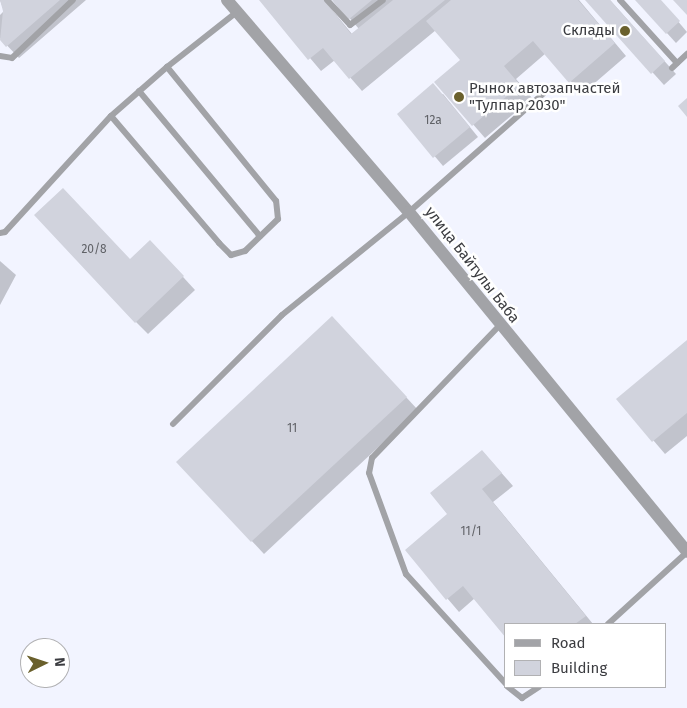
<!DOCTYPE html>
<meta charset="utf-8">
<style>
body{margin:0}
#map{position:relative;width:687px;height:708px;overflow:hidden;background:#f2f4ff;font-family:"Fira Sans",sans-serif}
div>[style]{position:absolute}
.shadow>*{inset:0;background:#0003}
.building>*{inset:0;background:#d1d3dd}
.service>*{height:6px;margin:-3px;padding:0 3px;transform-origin:3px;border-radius:3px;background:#a2a3a7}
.minor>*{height:12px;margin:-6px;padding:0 6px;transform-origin:6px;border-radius:6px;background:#a2a3a7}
.dots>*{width:14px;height:14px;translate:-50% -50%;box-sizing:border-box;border:2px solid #fff;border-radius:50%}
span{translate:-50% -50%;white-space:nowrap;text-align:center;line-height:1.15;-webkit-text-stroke:5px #fff;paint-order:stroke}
.number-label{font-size:12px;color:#606267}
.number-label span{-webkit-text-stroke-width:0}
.poi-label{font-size:15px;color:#3b3c40}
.right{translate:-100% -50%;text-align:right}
.left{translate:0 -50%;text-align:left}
.street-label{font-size:15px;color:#3b3c40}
.legend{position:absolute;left:504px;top:623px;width:162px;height:65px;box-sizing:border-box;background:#fff;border:1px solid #b1b1b3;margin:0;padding:6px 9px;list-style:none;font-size:15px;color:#3b3c40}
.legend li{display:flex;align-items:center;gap:10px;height:25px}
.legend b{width:25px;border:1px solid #b1b1b3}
.north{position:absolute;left:20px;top:638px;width:50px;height:50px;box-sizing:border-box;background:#fff;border:1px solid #b1b1b3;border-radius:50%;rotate:86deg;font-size:14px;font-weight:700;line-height:20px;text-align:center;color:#3b3c40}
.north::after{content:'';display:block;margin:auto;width:18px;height:22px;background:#6a602c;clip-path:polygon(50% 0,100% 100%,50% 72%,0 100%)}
</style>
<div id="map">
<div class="shadow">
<div style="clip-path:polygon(0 0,86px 0,19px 58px,0 38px,0 15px,4px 11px)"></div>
<div style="clip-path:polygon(261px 0,324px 0,352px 34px,359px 29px,334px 0,579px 0,626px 56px,582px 94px,546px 53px,516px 79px,532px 98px,485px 138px,436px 82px,462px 60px,436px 30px,362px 91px,335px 60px,321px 71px)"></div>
<div style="clip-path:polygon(587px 0,610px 0,676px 74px,664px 85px)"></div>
<div style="clip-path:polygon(637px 0,660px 0,687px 32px,676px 43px)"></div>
<div style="clip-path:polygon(443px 94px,478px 137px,443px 166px,399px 114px)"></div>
<div style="clip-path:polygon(162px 254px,195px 290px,148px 334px,136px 322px,130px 260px)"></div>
<div style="clip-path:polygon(0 261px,16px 275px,0 305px)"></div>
<div style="clip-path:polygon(344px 330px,418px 410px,264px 554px,178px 462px)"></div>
<div style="clip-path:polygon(687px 341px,687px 436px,665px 454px,618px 399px)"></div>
<div style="clip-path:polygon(482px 451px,513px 486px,493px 502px,593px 624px,506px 624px,475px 598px,459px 612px,406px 550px,449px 515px)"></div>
</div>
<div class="building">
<div style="clip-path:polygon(0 0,60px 0,6px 47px,0 40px,3px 11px)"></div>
<div style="clip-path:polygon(259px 0,324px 0,351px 34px,393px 0,445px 0,349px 79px,323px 48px,308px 60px)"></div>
<div style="clip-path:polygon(332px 0,372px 0,348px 20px)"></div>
<div style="clip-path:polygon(451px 0,578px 0,615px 43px,569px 83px,533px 41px,504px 66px,520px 85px,472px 126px,434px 82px,460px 60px,426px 21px)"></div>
<div style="clip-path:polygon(585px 0,610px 0,665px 61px,651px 74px)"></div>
<div style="clip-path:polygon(635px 0,661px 0,680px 21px,666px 34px)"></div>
<div style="clip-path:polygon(673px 0,687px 0,687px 15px)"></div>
<div style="clip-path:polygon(433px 83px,470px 127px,433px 158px,397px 114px)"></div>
<div style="clip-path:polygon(687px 98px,687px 117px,678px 106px)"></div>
<div style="clip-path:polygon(63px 188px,130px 259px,150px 240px,184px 276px,135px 323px,34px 215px)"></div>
<div style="clip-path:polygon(332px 316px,407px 397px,251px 542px,176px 462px)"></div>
<div style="clip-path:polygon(687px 340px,687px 413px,652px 442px,616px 399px)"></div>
<div style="clip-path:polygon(482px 450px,502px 473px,482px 489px,586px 616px,575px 624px,506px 624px,506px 638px,463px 586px,446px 600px,405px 550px,447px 514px,430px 493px)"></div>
</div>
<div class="service">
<div style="left:327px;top:0;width:34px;rotate:47deg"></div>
<div style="left:350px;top:25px;width:41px;rotate:-37.1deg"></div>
<div style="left:620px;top:0;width:85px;rotate:47.9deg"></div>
<div style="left:0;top:56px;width:12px;rotate:9deg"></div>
<div style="left:12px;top:58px;width:84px;rotate:-43.6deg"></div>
<div style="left:672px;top:68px;width:21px;rotate:-43deg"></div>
<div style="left:139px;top:91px;width:189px;rotate:50.2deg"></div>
<div style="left:111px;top:116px;width:167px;rotate:49.6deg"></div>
<div style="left:219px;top:243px;width:17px;rotate:45deg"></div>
<div style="left:231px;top:255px;width:15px;rotate:-16deg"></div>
<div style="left:245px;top:251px;width:46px;rotate:-44.1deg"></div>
<div style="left:278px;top:219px;width:18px;rotate:-96deg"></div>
<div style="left:276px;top:201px;width:173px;rotate:-129.1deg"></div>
<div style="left:0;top:233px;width:5px;rotate:-11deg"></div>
<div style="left:5px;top:232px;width:157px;rotate:-47.6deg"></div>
<div style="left:111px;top:116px;width:74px;rotate:-41.2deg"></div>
<div style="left:167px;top:67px;width:89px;rotate:-38.2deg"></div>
<div style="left:499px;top:326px;width:183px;rotate:133.9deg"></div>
<div style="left:372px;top:458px;width:15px;rotate:101deg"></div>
<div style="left:369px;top:473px;width:108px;rotate:69.9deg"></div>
<div style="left:406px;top:574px;width:149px;rotate:47.7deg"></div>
<div style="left:173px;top:424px;width:154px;rotate:-45deg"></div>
<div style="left:282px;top:315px;width:164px;rotate:-39deg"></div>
<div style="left:409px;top:212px;width:181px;rotate:-41.4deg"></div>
<div style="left:608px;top:624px;width:107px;rotate:-42.3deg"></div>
<div style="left:508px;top:687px;width:18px;rotate:38deg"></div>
<div style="left:522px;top:698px;width:20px;rotate:-33deg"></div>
</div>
<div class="minor">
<div style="left:227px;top:0;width:279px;rotate:49.4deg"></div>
<div style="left:409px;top:212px;width:439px;rotate:50.7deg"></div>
</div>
<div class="dots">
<div style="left:625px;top:31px;background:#6a602c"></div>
<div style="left:459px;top:97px;background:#6a602c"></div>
</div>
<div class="number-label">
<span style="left:433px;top:121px">12а</span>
<span style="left:94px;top:250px">20/8</span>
<span style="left:292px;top:429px">11</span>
<span style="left:471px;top:532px">11/1</span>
</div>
<div class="poi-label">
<span class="right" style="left:615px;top:31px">Склады</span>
<span class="left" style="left:469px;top:97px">Рынок автозапчастей<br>"Тулпар 2030"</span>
</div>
<div class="street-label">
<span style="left:472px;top:265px;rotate:52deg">улица Байтулы Баба</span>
</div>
<ul class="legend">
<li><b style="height:6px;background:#a2a3a7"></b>Road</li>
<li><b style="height:14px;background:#d1d3dd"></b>Building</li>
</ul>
<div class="north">N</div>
</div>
